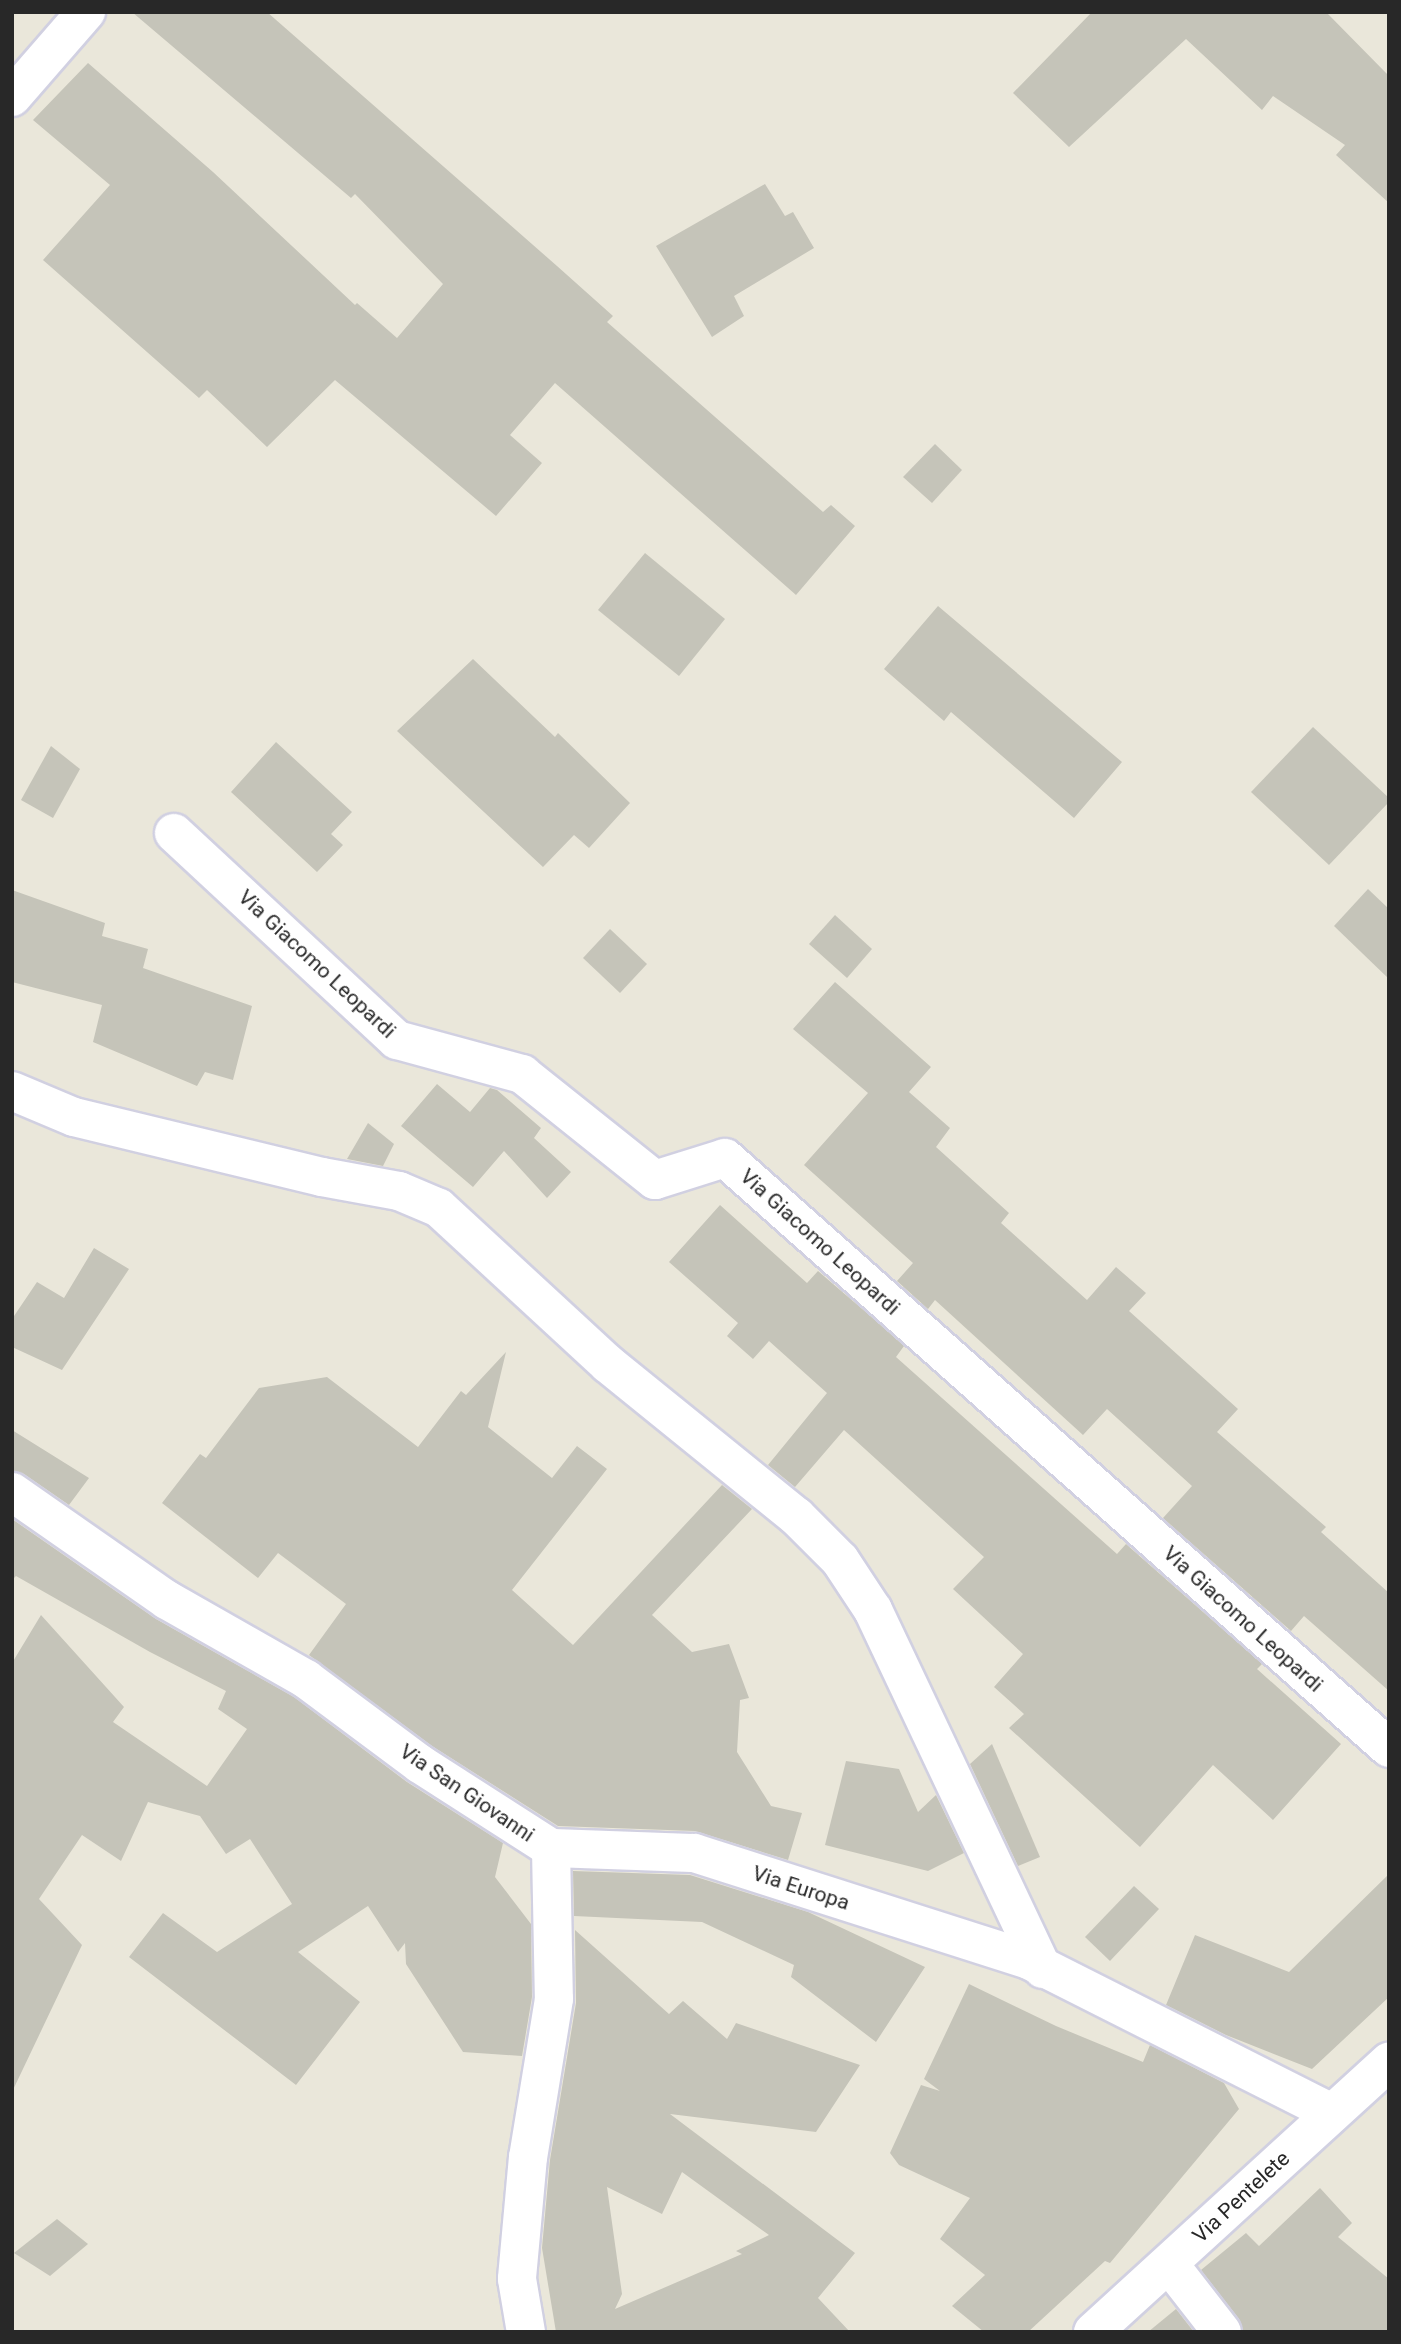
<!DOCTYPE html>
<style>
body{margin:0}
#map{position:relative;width:1401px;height:2344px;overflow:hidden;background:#eae7da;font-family:Roboto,sans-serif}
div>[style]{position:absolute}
.building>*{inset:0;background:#c5c4b9}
.roads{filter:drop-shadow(2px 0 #d1d0e1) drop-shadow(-2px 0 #d1d0e1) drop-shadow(0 2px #d1d0e1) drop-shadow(0 -2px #d1d0e1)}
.street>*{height:38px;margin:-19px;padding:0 19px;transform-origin:19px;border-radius:19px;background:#fff}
.secondary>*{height:38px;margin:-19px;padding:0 19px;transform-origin:19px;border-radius:19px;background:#fff}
span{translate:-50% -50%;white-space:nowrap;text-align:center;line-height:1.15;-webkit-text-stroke:5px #fff;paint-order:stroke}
.street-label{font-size:21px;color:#282828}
.frame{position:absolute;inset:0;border:14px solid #282828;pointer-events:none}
</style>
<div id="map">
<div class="building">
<div style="clip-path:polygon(132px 12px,267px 12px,557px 266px,613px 316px,607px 322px,823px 512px,831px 505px,855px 526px,796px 595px,555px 383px,510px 435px,542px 463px,496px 516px,335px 380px,267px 447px,207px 390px,199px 398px,43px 260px,110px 185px,33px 120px,88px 63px,213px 172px,355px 305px,357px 303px,397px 338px,443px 284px,355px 194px,351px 198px)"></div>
<div style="clip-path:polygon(1092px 12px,1326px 12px,1389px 76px,1389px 203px,1336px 155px,1345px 145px,1273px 96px,1262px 110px,1186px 39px,1069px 147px,1013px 93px)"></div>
<div style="clip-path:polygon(765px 184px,785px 216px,793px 212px,814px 248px,734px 296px,744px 316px,712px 337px,656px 246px)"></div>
<div style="clip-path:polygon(935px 444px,962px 470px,932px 503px,903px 477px)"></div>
<div style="clip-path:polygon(645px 553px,725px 619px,679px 676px,598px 610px)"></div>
<div style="clip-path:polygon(938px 606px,1122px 762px,1074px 818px,951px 712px,944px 721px,884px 669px)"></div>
<div style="clip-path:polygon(473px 659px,555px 737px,558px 733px,630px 803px,589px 848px,574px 835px,543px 867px,397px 731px)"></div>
<div style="clip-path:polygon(1313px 727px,1389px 798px,1389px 802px,1329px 865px,1251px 792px)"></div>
<div style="clip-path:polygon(276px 742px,352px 812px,331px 834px,343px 845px,317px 872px,231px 792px)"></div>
<div style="clip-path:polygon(51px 746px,80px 769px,53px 818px,21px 800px)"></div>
<div style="clip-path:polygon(1368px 889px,1389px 909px,1389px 979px,1334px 926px)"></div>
<div style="clip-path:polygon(12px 890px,105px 923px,102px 936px,148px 949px,143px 968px,252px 1006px,233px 1080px,205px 1072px,197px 1086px,93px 1042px,102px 1005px,12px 982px)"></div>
<div style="clip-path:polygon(835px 915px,872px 949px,847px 978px,809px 944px)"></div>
<div style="clip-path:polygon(610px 929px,647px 964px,620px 993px,583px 958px)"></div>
<div style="clip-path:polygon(835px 982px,931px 1067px,909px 1092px,950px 1128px,936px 1147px,1009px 1213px,1001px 1223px,1087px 1300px,1116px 1267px,1146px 1293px,1129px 1311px,1238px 1409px,1217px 1432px,1326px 1527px,1321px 1532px,1389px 1593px,1389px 1691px,1304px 1616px,1291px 1631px,1163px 1518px,1192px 1486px,1107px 1409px,1083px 1435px,935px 1300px,928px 1309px,897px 1281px,913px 1263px,804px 1165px,868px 1093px,793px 1029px)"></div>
<div style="clip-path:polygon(437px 1084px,470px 1112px,490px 1088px,497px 1090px,541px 1128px,534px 1138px,571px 1172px,547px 1198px,504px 1151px,473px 1187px,401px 1126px)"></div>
<div style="clip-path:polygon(368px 1123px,394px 1144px,383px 1166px,347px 1159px)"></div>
<div style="clip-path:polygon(720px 1205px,807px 1283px,818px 1271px,868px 1314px,904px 1346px,896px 1357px,1117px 1554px,1126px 1544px,1262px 1664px,1257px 1669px,1341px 1744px,1273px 1820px,1213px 1765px,1140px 1847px,1009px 1728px,1024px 1714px,994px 1687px,1023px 1654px,953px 1589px,984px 1557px,844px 1430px,795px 1487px,768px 1465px,827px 1393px,769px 1341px,753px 1359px,727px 1336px,738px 1323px,669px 1262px)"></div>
<div style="clip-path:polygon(94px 1248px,129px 1269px,62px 1370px,12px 1347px,12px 1319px,37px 1282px,64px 1298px)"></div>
<div style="clip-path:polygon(506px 1352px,488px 1427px,552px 1478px,577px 1446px,607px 1469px,512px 1590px,573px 1645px,722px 1485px,752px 1509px,652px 1615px,692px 1652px,729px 1644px,749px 1698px,740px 1700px,737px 1752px,771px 1806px,802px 1813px,788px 1860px,695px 1831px,558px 1826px,432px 1746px,309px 1655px,346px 1604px,278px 1553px,258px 1578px,162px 1503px,200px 1454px,206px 1458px,259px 1388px,327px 1377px,418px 1447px,461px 1391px,466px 1395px)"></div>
<div style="clip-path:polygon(12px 1430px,89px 1478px,69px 1505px,24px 1474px,12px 1470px)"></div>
<div style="clip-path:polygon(12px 1519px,156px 1619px,294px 1697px,407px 1782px,503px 1843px,495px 1877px,531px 1924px,532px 1997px,522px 2056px,463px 2052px,406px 1964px,405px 1943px,398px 1952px,368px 1906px,298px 1952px,360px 2002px,296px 2085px,129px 1957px,163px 1913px,217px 1952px,292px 1904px,250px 1839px,226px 1854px,200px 1816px,148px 1802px,121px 1861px,82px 1835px,39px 1899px,82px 1945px,12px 2092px,12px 1663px,41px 1615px,124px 1707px,113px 1722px,207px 1786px,247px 1729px,218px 1709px,226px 1691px,150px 1652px,16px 1576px,12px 1580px)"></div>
<div style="clip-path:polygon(992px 1744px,1040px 1857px,1018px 1866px,970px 1764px)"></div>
<div style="clip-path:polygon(846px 1761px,899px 1769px,918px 1812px,936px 1795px,964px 1853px,928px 1871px,825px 1845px)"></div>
<div style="clip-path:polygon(573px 1871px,690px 1875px,808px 1912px,925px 1967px,876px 2042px,791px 1977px,794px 1965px,702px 1922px,574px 1916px)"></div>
<div style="clip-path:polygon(1389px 1874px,1389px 1997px,1312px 2069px,1226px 2035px,1166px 2005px,1195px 1935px,1289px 1972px)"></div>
<div style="clip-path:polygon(1134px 1886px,1159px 1909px,1110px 1961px,1085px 1937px)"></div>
<div style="clip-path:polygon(evenodd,575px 1930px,669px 2014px,683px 2001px,727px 2039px,736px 2023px,860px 2065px,816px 2132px,670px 2114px,855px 2253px,818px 2298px,850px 2332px,556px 2332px,542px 2248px,550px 2160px,576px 2003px,575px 1930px,682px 2172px,769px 2235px,736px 2251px,742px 2254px,615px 2309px,622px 2294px,607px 2187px,662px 2214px,682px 2172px)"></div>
<div style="clip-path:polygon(969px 1984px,1056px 2026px,1143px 2062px,1150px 2045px,1224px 2083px,1239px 2109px,1110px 2263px,1105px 2261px,1028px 2332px,984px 2332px,952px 2306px,985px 2275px,940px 2239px,970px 2198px,899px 2165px,890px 2153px,921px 2085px,940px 2091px,924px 2079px)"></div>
<div style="clip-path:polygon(1320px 2188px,1352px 2223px,1338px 2237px,1389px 2279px,1389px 2332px,1243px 2332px,1239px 2319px,1201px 2270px,1246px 2233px,1259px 2246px)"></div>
<div style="clip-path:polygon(57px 2219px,88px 2244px,50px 2276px,14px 2253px)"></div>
<div style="clip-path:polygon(1176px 2309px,1194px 2332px,1148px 2332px)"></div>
</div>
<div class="roads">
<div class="street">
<div style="left:12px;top:97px;width:113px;rotate:-49deg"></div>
<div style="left:174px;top:833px;width:304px;rotate:42.9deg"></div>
<div style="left:397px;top:1040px;width:130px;rotate:15.2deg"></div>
<div style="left:522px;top:1074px;width:170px;rotate:38.6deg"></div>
<div style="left:655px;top:1180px;width:73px;rotate:-17.4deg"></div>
<div style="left:725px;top:1158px;width:888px;rotate:41.62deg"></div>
<div style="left:12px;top:1091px;width:67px;rotate:22.8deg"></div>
<div style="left:74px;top:1117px;width:255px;rotate:13.6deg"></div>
<div style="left:322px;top:1177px;width:78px;rotate:10.3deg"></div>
<div style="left:399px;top:1191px;width:43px;rotate:23deg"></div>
<div style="left:439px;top:1208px;width:230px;rotate:42.7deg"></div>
<div style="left:608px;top:1364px;width:242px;rotate:39deg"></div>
<div style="left:796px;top:1516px;width:62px;rotate:45deg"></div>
<div style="left:840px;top:1560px;width:60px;rotate:56.6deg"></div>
<div style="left:873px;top:1610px;width:397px;rotate:64.7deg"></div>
<div style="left:12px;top:1492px;width:189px;rotate:34.9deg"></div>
<div style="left:167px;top:1600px;width:160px;rotate:29.6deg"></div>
<div style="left:306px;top:1679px;width:142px;rotate:36.7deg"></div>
<div style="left:420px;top:1764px;width:156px;rotate:32.7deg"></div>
<div style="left:551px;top:1848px;width:151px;rotate:88.9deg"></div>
<div style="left:554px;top:1999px;width:160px;rotate:99.3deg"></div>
<div style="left:528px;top:2157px;width:122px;rotate:95.2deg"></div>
<div style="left:517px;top:2279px;width:54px;rotate:80.4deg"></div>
<div style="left:551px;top:1848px;width:143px;rotate:2deg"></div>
<div style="left:694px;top:1853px;width:352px;rotate:17.7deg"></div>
<div style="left:1029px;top:1960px;width:339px;rotate:26.8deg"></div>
<div style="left:1169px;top:2264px;width:86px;rotate:52.1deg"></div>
</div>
<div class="secondary">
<div style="left:1093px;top:2332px;width:401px;rotate:-42.4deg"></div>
</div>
</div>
<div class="street-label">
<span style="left:317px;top:964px;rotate:43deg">Via Giacomo Leopardi</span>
<span style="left:820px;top:1242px;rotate:42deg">Via Giacomo Leopardi</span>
<span style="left:1243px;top:1619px;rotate:42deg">Via Giacomo Leopardi</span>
<span style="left:467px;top:1793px;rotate:34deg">Via San Giovanni</span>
<span style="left:801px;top:1888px;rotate:18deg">Via Europa</span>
<span style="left:1241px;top:2197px;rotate:-43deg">Via Pentelete</span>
</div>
<div class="frame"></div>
</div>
